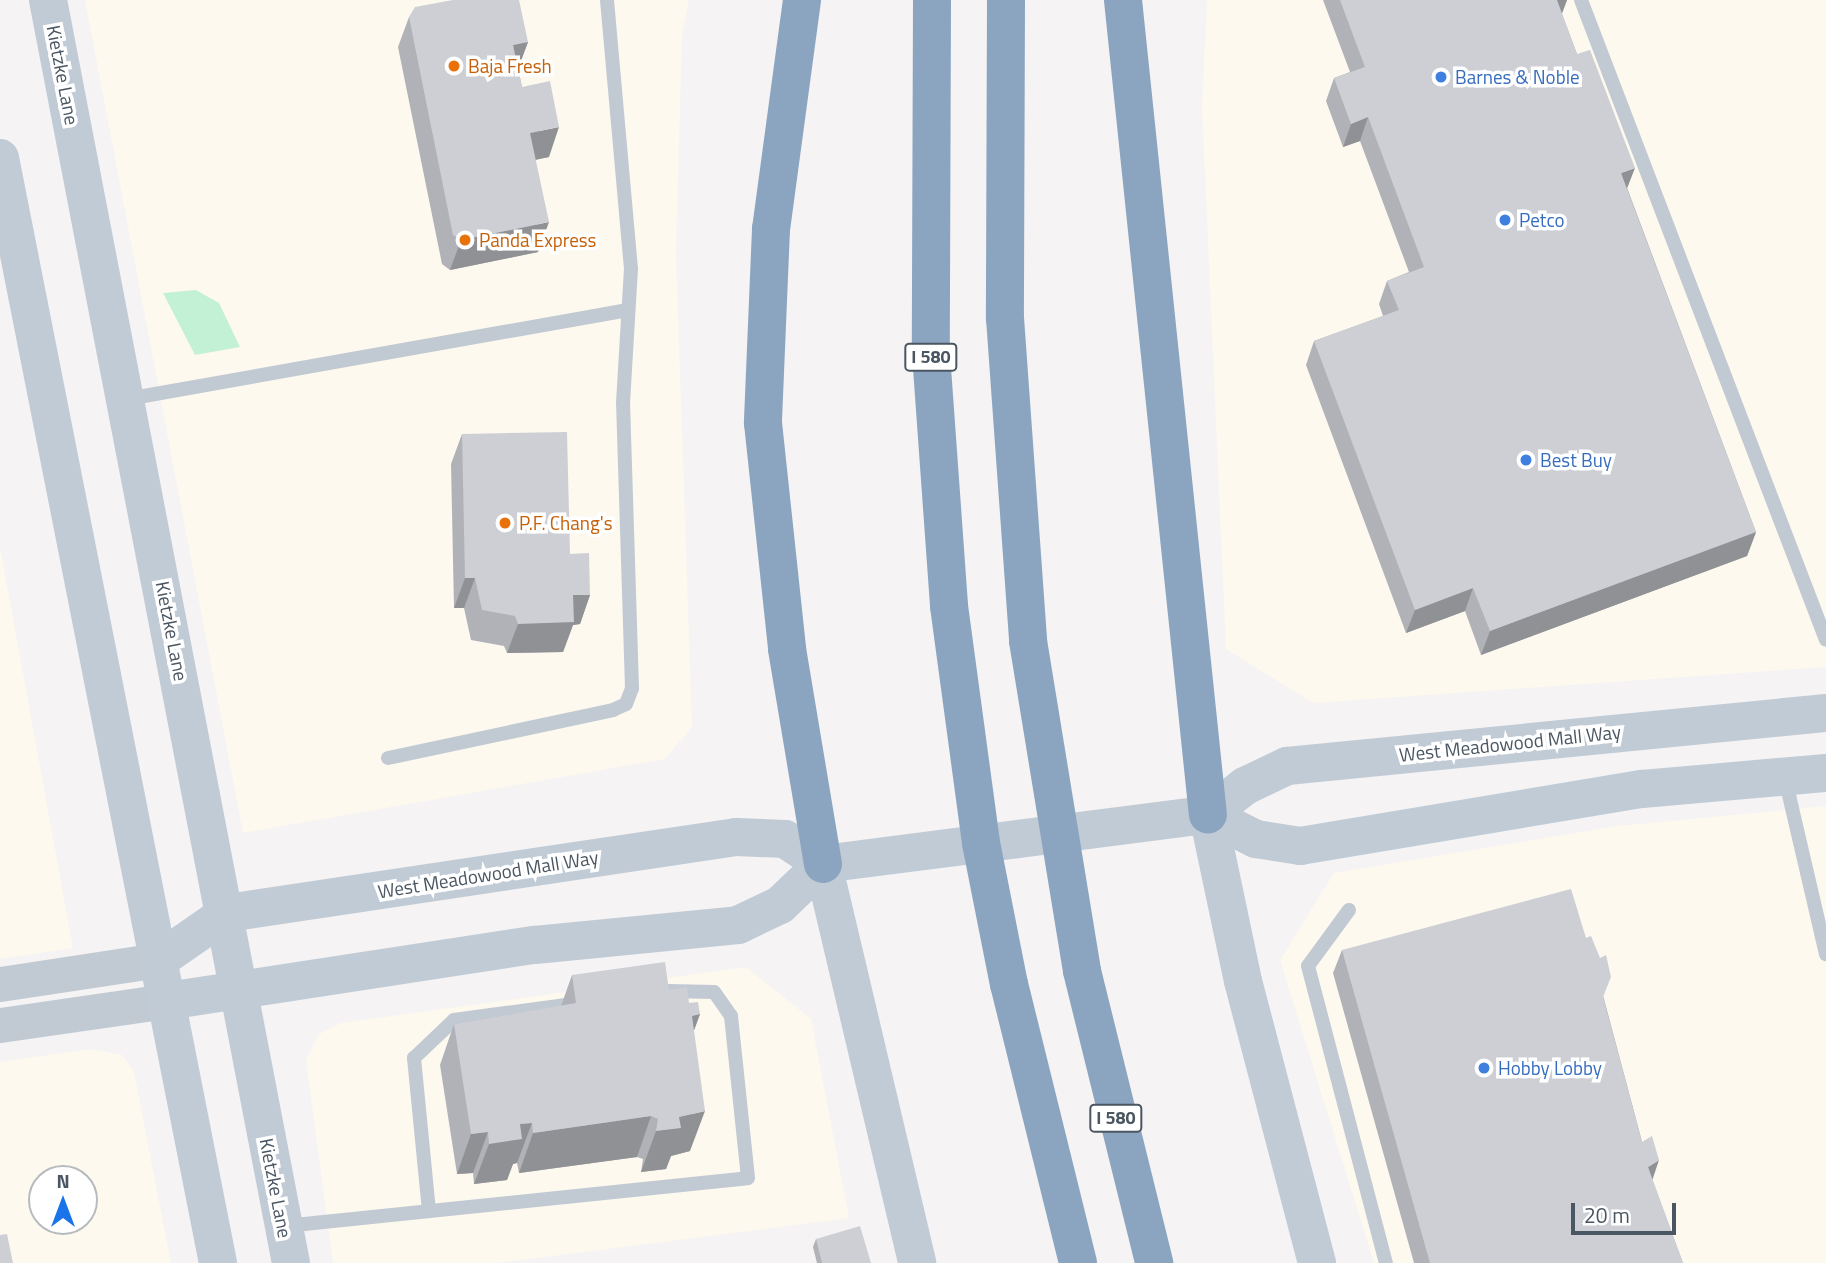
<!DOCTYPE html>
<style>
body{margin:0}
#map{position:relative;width:1826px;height:1263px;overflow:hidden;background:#f5f3f3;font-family:"Titillium Web",sans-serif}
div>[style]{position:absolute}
.commercial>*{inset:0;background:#fdf9ef}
.green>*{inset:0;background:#c3f1d5}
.service>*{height:14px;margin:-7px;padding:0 7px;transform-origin:7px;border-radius:7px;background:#c1cad2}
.tertiary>*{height:35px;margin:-17.5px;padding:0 17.5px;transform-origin:17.5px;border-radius:17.5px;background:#c1cad2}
.secondary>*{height:38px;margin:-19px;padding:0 19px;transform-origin:19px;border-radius:19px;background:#c1cbd6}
.motorway>*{height:38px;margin:-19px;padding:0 19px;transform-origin:19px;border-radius:19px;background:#8ba5c1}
.wall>*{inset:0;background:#b0b2b7}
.shaded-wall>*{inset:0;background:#909195}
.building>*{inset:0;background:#cdcfd5}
.dots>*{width:19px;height:19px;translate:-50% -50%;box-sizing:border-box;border:4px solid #fff;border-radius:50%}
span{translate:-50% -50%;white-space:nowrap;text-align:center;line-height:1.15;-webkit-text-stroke:7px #fff;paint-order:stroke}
.shield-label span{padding:2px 5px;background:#fff;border:2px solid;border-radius:5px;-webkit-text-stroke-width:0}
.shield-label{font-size:18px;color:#4a5661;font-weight:700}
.food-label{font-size:19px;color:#c56008}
.left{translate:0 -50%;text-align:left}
.street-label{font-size:19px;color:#4a5661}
.shop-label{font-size:19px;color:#366cbe}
.north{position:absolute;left:28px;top:1165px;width:70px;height:70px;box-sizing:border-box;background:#fff;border:2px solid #b7bbc0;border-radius:50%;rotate:0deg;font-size:19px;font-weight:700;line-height:28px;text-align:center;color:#4a5661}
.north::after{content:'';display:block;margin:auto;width:24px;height:32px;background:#1a73e8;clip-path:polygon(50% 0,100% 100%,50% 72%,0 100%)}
.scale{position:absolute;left:1571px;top:1203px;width:105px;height:32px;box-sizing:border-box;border:4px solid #4a5661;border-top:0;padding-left:9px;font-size:21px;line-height:24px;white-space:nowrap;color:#4a5661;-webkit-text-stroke:5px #fff;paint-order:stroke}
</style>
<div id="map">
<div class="commercial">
<div style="clip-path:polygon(85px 0,689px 0,682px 34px,676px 253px,692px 727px,665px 759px,243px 833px)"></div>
<div style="clip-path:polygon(1207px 0,1826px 0,1826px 667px,1313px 703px,1226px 649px,1202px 107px)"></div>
<div style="clip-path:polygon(0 547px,73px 948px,0 959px)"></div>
<div style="clip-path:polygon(1826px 806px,1826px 1263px,1374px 1263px,1280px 960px,1334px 873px,1618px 826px)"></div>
<div style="clip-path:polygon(746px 967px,811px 1019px,849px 1218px,498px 1263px,333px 1263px,306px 1060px,319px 1034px,341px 1023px)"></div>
<div style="clip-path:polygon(evenodd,91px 1049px,122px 1055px,134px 1072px,171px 1263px,0 1263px,0 1062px,91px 1049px,42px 1179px,84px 1179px,84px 1221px,42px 1221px,42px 1179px)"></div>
</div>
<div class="green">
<div style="clip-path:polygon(196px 290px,219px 303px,240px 347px,195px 355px,163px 293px)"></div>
</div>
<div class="service">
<div style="left:1581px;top:0;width:685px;rotate:69.05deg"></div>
<div style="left:127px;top:399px;width:509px;rotate:-10.07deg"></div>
<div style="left:388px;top:758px;width:230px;rotate:-12deg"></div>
<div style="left:613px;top:710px;width:14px;rotate:-25deg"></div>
<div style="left:626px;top:704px;width:17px;rotate:-69deg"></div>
<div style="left:632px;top:688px;width:285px;rotate:-91.8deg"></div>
<div style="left:623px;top:403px;width:134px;rotate:-86.6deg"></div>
<div style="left:631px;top:269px;width:270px;rotate:-95.1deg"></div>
<div style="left:1785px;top:778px;width:181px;rotate:76.9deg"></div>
<div style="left:1349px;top:910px;width:69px;rotate:126.2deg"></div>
<div style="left:1308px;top:966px;width:307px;rotate:75.3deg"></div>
<div style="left:429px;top:1211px;width:154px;rotate:-95.6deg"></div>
<div style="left:414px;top:1058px;width:55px;rotate:-43.5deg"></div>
<div style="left:454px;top:1020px;width:126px;rotate:-7.7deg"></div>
<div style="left:285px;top:1226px;width:465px;rotate:-5.9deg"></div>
<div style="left:748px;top:1178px;width:163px;rotate:-96deg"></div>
<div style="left:731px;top:1016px;width:29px;rotate:-125deg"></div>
<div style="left:714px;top:992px;width:46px;rotate:-178.8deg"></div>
</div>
<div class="tertiary">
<div style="left:0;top:984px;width:161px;rotate:-8.6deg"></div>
<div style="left:0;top:1025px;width:169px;rotate:-8.2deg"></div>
</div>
<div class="secondary">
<div style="left:48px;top:0;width:1286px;rotate:79.11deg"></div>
<div style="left:0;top:158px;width:1126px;rotate:78.84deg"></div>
<div style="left:1208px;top:815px;width:54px;rotate:26.6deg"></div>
<div style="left:1256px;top:839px;width:45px;rotate:9deg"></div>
<div style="left:1300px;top:846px;width:347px;rotate:-9.5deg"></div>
<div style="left:1642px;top:789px;width:185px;rotate:-5deg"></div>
<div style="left:1208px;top:815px;width:170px;rotate:78.1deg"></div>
<div style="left:1243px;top:981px;width:292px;rotate:75.3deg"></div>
<div style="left:823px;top:864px;width:410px;rotate:76.7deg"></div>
<div style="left:159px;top:960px;width:83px;rotate:-34.7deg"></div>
<div style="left:227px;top:913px;width:515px;rotate:-8.49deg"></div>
<div style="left:736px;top:837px;width:49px;rotate:2.3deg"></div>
<div style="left:785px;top:839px;width:45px;rotate:33.3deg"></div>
<div style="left:167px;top:1001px;width:372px;rotate:-8.7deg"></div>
<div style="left:535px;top:945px;width:204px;rotate:-5.6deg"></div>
<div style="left:738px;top:925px;width:47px;rotate:-25.5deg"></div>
<div style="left:780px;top:905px;width:59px;rotate:-43.6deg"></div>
<div style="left:823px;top:864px;width:388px;rotate:-7.3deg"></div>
<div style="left:1208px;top:815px;width:47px;rotate:-38.1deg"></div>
<div style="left:1245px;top:786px;width:47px;rotate:-25.5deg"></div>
<div style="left:1287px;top:766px;width:542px;rotate:-5.62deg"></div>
</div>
<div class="motorway">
<div style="left:802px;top:0;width:231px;rotate:97.7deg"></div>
<div style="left:771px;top:229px;width:194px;rotate:92.4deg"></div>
<div style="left:763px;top:423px;width:227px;rotate:83.9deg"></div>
<div style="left:787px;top:649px;width:218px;rotate:80.5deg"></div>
<div style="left:932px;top:0;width:354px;rotate:90.2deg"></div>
<div style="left:931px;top:354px;width:253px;rotate:85.9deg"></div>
<div style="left:949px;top:606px;width:239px;rotate:82.3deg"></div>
<div style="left:981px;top:843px;width:144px;rotate:78.8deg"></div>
<div style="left:1009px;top:984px;width:287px;rotate:76.1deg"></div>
<div style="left:1006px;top:0;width:318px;rotate:90.2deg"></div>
<div style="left:1005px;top:318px;width:324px;rotate:85.9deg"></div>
<div style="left:1028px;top:641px;width:334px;rotate:80.7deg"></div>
<div style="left:1082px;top:971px;width:301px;rotate:76.1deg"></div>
<div style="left:1123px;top:0;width:819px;rotate:84.05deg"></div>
</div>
<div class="wall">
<div style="clip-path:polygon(1323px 0,1567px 0,1562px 14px,1756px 532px,1747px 556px,1481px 655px,1465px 611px,1406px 633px,1306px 365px,1314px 341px,1383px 316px,1379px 304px,1387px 281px,1409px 272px,1360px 141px,1343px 147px,1326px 101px,1334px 78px,1350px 72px)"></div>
<div style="clip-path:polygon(409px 17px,528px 42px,518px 68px,522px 87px,549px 157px,535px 160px,538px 252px,450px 270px,442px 264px,398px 47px)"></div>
<div style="clip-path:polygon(462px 434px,570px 554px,590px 595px,580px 624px,573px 625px,563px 652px,507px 653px,504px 646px,471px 640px,464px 608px,454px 608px,451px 464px)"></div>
<div style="clip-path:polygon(1586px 938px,1604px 999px,1652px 1179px,1683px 1263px,1414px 1263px,1333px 973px,1342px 950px)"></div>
<div style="clip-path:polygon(572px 975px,669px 990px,689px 1003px,700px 1014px,694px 1030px,690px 1151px,671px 1156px,666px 1169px,641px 1172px,643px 1159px,637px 1157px,519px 1173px,517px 1163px,513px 1164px,507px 1180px,474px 1184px,473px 1173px,457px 1174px,440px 1065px,454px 1024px,561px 1006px)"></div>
<div style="clip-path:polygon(816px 1239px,871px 1263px,817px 1263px,813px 1247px)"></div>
</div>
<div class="shaded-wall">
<div style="clip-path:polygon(1556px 0,1567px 0,1560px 18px)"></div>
<div style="clip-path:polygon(528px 42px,517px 72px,513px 45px)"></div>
<div style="clip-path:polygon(1368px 117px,1360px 141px,1343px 147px,1351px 124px)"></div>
<div style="clip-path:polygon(559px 127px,549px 157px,519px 163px,530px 133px)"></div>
<div style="clip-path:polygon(1635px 168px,1626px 191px,1621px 173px)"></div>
<div style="clip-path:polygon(549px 222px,538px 252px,450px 270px,461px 240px)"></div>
<div style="clip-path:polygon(1756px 532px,1747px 556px,1481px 655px,1490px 631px)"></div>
<div style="clip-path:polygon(465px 578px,475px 578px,464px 608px,454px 608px)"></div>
<div style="clip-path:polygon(1473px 588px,1465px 611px,1406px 633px,1415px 610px)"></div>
<div style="clip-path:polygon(573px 595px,590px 595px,580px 624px,573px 625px,563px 652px,507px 653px,518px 624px)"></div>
<div style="clip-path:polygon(700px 1014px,685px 1055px,692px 1016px)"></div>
<div style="clip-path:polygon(705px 1111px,690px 1151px,671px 1156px,666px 1169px,641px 1172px,656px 1131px,679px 1117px)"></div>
<div style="clip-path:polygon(651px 1116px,637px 1157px,519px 1173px,533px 1133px)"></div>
<div style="clip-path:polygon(532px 1123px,517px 1163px,513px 1164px,507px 1180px,474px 1184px,489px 1144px,520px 1124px)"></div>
<div style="clip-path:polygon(488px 1132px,473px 1173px,457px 1174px,471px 1134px)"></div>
<div style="clip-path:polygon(1659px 1160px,1651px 1184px,1648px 1167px)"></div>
</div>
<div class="building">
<div style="clip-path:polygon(453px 0,519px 0,528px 42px,513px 45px,522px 87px,550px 81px,559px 127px,530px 133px,549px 222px,461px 240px,453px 235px,409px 17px,415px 7px)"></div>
<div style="clip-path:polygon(1340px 0,1557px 0,1577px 54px,1590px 50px,1635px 168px,1621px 173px,1756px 532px,1490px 631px,1473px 588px,1415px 610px,1314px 341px,1399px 310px,1387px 281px,1424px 267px,1368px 117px,1351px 124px,1334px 78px,1365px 67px)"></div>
<div style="clip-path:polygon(567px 432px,570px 554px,589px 553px,590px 595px,573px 595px,574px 622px,518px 624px,515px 616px,482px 610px,475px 578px,465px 578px,462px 434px)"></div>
<div style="clip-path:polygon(1571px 889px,1586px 938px,1591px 936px,1600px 958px,1606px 955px,1611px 977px,1603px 997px,1642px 1142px,1652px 1136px,1659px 1160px,1648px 1167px,1683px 1263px,1430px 1263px,1342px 950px)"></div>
<div style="clip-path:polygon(665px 962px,669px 990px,687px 987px,689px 1003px,698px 1002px,700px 1014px,692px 1016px,705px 1111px,679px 1117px,681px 1128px,656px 1131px,658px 1119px,651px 1116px,533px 1133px,532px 1123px,520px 1124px,522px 1139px,489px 1144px,488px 1132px,471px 1134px,454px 1024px,576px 1003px,572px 975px)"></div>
<div style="clip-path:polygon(860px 1226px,871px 1263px,822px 1263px,816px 1239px)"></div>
<div style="clip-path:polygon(7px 1234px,13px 1263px,0 1263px,0 1235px)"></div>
</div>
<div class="dots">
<div style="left:454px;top:66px;background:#e8710a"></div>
<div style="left:1441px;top:77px;background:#3f7fe0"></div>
<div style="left:1505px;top:220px;background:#3f7fe0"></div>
<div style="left:465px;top:240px;background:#e8710a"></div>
<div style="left:1526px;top:460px;background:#3f7fe0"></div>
<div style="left:505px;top:523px;background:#e8710a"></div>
<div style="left:1484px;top:1068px;background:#3f7fe0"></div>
</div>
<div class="shield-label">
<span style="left:931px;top:357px">I 580</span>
<span style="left:1116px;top:1118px">I 580</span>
</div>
<div class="food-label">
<span class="left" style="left:468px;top:66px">Baja Fresh</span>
<span class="left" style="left:479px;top:240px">Panda Express</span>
<span class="left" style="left:519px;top:523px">P.F. Chang's</span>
</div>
<div class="street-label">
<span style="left:63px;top:75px;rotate:79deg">Kietzke Lane</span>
<span style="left:172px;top:631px;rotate:79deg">Kietzke Lane</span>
<span style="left:1510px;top:743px;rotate:-6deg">West Meadowood Mall Way</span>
<span style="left:488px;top:874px;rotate:-9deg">West Meadowood Mall Way</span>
<span style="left:276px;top:1188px;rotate:79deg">Kietzke Lane</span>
</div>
<div class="shop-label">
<span class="left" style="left:1455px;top:77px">Barnes &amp; Noble</span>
<span class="left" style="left:1519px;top:220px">Petco</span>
<span class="left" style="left:1540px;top:460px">Best Buy</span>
<span class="left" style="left:1498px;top:1068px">Hobby Lobby</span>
</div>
<div class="north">N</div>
<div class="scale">20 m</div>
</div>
